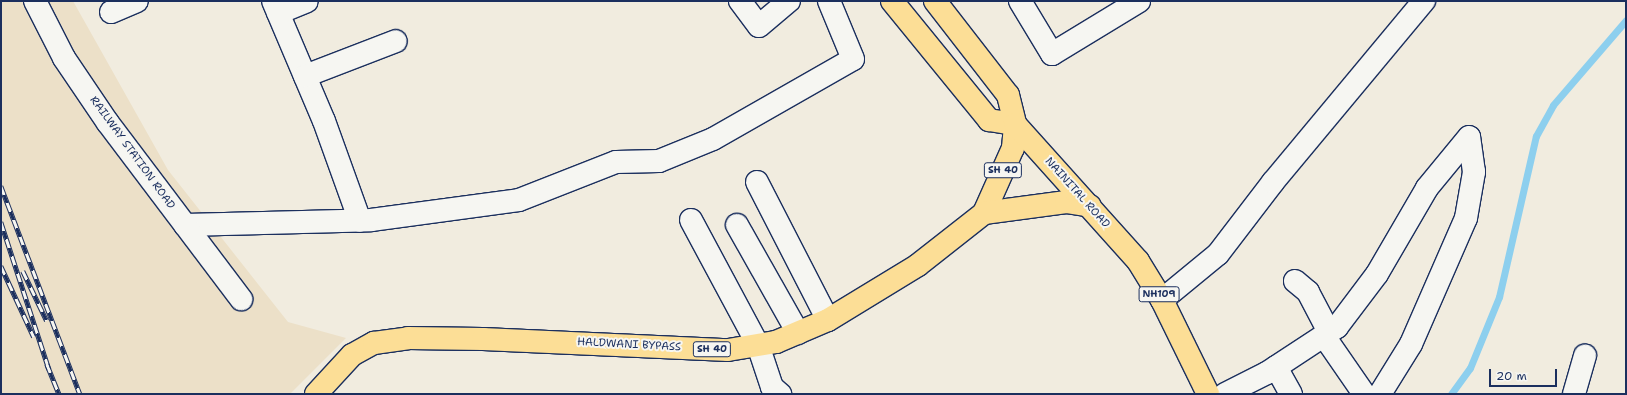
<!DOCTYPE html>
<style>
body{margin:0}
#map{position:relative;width:1627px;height:395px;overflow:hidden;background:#f1ecdf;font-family:"Shantell Sans",sans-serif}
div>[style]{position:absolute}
.built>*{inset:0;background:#ece0c8}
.stream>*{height:7px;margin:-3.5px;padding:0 3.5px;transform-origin:3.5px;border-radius:3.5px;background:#8dcfee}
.roads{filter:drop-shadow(1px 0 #1b2f5e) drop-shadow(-1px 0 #1b2f5e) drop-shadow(0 1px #1b2f5e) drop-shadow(0 -1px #1b2f5e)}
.street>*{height:22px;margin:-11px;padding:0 11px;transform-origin:11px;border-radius:11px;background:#f6f6f2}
.secondary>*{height:22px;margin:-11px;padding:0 11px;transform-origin:11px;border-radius:11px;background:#f6f6f2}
.primary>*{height:22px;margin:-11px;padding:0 11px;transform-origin:11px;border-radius:11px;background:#fcde96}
.highway>*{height:22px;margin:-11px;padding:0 11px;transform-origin:11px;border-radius:11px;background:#fcde96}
.rail>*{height:4.5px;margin-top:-2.25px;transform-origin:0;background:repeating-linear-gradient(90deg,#f6f6f2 0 9px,#1b2f5e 0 18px);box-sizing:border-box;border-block:1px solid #1b2f5e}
span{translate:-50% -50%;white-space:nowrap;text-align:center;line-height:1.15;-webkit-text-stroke:4px #f6f6f2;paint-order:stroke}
.shield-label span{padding:1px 3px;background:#f6f6f2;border:1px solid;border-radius:3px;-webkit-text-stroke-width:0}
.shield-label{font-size:10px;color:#1b2f5e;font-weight:700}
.street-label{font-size:11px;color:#1b2f5e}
.frame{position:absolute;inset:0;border:2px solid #1b2f5e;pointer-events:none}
.scale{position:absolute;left:1489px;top:369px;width:68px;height:18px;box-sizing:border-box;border:2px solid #1b2f5e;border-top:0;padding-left:5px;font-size:12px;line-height:14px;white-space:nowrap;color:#1b2f5e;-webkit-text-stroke:3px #f6f6f2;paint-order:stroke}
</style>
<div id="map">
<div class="built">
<div style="clip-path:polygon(1px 1px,73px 1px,168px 170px,288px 322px,346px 338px,290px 394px,1px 394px)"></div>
</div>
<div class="stream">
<div style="left:1451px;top:394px;width:32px;rotate:-54deg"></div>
<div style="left:1470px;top:368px;width:77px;rotate:-67.8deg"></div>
<div style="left:1499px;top:297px;width:165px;rotate:-77.1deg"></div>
<div style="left:1536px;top:136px;width:35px;rotate:-61deg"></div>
<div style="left:1553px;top:105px;width:112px;rotate:-49.3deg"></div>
</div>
<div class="roads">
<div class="street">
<div style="left:273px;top:1px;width:130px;rotate:67deg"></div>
<div style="left:324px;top:121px;width:106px;rotate:70.2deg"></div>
<div style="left:740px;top:1px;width:31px;rotate:53deg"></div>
<div style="left:759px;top:26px;width:39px;rotate:-40deg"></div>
<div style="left:1020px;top:1px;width:62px;rotate:58.9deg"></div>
<div style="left:1052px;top:54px;width:102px;rotate:-31.3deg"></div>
<div style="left:111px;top:12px;width:28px;rotate:-23deg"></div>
<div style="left:278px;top:13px;width:31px;rotate:-22deg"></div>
<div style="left:305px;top:76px;width:97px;rotate:-21deg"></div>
<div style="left:757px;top:182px;width:155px;rotate:62.8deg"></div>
<div style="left:691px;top:220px;width:142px;rotate:61.8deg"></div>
<div style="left:758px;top:345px;width:44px;rotate:71.6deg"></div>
<div style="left:772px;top:387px;width:11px;rotate:41deg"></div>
<div style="left:185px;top:225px;width:186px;rotate:-1.5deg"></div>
<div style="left:371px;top:220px;width:149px;rotate:-7.7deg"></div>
<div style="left:519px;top:200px;width:104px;rotate:-21.4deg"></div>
<div style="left:616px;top:162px;width:43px;rotate:-1.3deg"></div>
<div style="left:659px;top:161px;width:58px;rotate:-22.2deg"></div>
<div style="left:713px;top:139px;width:161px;rotate:-29.7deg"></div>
<div style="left:853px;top:59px;width:63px;rotate:-112.5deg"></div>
<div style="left:737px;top:225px;width:124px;rotate:60.5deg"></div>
<div style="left:1295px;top:281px;width:17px;rotate:40deg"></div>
<div style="left:1308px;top:292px;width:45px;rotate:62.3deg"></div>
<div style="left:1162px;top:300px;width:72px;rotate:-39.4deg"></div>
<div style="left:1218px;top:254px;width:91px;rotate:-52.6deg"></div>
<div style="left:1273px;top:182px;width:236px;rotate:-50.2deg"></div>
<div style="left:1324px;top:336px;width:70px;rotate:55.4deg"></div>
<div style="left:1276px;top:367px;width:31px;rotate:61deg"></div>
<div style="left:1225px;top:394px;width:47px;rotate:-26.6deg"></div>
<div style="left:1267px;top:373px;width:84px;rotate:-33.3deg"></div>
<div style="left:1337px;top:327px;width:66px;rotate:-53deg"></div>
<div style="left:1377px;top:274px;width:99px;rotate:-59.8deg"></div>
<div style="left:1427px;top:188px;width:66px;rotate:-50.5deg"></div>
<div style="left:1380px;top:394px;width:59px;rotate:-58.2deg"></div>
<div style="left:1411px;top:344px;width:137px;rotate:-66.4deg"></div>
<div style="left:1466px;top:218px;width:47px;rotate:-80.1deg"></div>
<div style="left:1474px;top:172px;width:35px;rotate:-98deg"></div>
<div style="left:1574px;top:394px;width:40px;rotate:-74deg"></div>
</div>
<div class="secondary">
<div style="left:35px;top:1px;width:64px;rotate:63deg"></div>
<div style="left:64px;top:58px;width:78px;rotate:55.9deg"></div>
<div style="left:108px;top:123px;width:221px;rotate:52.9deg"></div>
</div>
<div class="primary">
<div style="left:984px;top:213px;width:71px;rotate:-66deg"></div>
<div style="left:1013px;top:148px;width:24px;rotate:-85deg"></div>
<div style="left:316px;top:394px;width:53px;rotate:-47.3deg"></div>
<div style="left:352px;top:355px;width:25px;rotate:-29deg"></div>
<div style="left:374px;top:343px;width:34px;rotate:-8deg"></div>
<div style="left:408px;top:338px;width:75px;rotate:0.8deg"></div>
<div style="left:483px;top:339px;width:245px;rotate:2.6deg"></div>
<div style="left:728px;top:350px;width:49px;rotate:-9.5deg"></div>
<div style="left:776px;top:342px;width:56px;rotate:-22.9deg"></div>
<div style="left:828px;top:320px;width:105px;rotate:-31.4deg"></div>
<div style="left:918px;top:265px;width:84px;rotate:-38.2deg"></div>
<div style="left:984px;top:213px;width:83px;rotate:-7.6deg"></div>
<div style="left:1066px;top:202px;width:24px;rotate:9deg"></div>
</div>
<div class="highway">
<div style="left:892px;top:1px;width:154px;rotate:50.8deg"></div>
<div style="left:989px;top:120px;width:26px;rotate:9deg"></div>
<div style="left:935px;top:1px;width:119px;rotate:52.2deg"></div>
<div style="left:1008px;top:95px;width:30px;rotate:76deg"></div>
<div style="left:1015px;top:124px;width:184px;rotate:48.1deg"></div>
<div style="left:1138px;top:261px;width:46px;rotate:58.4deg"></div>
<div style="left:1162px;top:300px;width:105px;rotate:63.9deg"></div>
</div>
</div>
<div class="rail">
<div style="left:1px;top:186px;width:222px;rotate:69.2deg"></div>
<div style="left:1px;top:222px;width:155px;rotate:71.9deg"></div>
<div style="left:1px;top:266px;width:78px;rotate:65.1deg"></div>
<div style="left:23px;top:271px;width:55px;rotate:64.4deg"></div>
<div style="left:47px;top:364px;width:32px;rotate:68deg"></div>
<div style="left:1px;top:393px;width:1px;rotate:90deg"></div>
</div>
<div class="shield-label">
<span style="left:1003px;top:170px">SH 40</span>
<span style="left:1159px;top:294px">NH109</span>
<span style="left:712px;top:349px">SH 40</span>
</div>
<div class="street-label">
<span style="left:132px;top:153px;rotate:54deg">RAILWAY STATION ROAD</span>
<span style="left:1077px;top:193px;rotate:48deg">NAINITAL ROAD</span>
<span style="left:629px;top:345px;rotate:3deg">HALDWANI BYPASS</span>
</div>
<div class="frame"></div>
<div class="scale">20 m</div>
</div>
